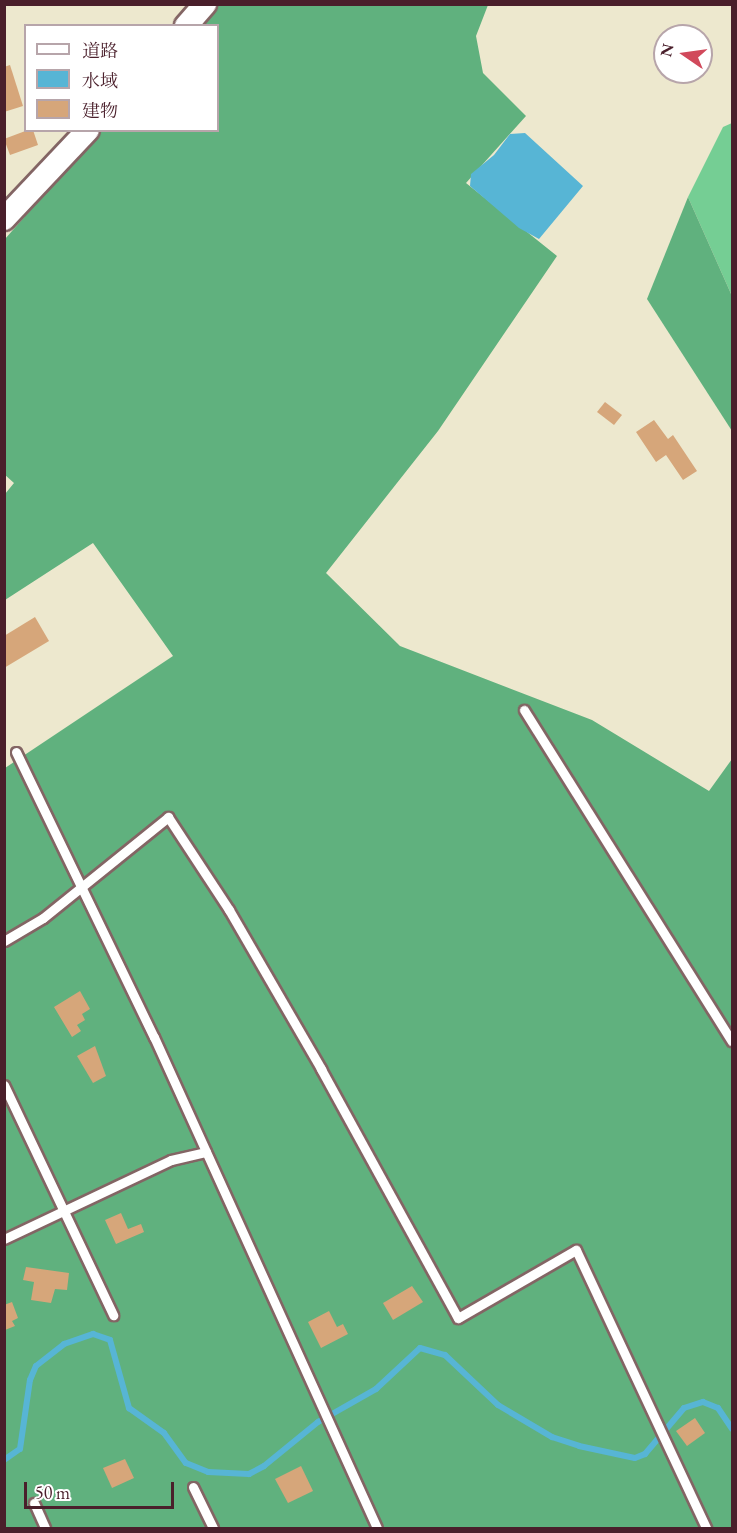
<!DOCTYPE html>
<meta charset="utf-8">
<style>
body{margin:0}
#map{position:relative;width:737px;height:1533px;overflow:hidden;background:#ede8ce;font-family:"EB Garamond","Noto Serif JP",serif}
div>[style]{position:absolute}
.green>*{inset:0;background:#75ce94}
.forest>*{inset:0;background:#60b17e}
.water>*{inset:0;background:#57b5d5}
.stream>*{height:6px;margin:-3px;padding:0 3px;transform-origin:3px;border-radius:3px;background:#57b5d5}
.building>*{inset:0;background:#d6a67a}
.roads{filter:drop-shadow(2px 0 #836564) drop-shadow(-2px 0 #836564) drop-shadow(0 2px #836564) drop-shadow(0 -2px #836564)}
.service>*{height:9px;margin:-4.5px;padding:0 4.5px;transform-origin:4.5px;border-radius:4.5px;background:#fff}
.tertiary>*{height:22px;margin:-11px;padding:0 11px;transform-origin:11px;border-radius:11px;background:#fff}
span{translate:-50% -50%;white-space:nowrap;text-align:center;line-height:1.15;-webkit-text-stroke:5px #fff;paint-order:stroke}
.frame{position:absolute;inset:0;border:6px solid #4a1f2b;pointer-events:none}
.legend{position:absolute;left:24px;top:24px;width:195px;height:108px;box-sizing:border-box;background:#fff;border:2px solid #b7a5aa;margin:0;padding:8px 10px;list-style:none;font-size:18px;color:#4a1f2b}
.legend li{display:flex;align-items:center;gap:12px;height:30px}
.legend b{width:30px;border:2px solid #b7a5aa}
.north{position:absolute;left:653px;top:24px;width:60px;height:60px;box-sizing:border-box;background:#fff;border:2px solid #b7a5aa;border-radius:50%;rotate:283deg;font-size:16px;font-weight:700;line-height:24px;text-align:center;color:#4a1f2b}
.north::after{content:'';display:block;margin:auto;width:21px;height:27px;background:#d1495b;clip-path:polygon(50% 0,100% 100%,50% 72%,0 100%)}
.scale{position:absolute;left:24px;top:1482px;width:150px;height:27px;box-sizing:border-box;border:3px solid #4a1f2b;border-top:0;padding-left:8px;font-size:18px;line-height:21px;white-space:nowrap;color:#4a1f2b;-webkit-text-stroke:4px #fff;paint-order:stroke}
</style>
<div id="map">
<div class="green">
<div style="clip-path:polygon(732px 123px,732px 296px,688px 197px,723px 127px)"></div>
</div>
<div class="forest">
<div style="clip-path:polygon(216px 5px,488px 5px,476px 36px,483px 73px,526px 116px,466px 183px,557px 256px,438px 431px,326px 573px,400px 646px,592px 720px,709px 791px,732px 759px,732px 1528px,5px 1528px,5px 768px,173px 656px,93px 543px,5px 600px,5px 494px,14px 483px,4px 474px,5px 239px,100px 131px,218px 130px,218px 26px,197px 25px)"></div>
<div style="clip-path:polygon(688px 197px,732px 296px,732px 431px,647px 299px)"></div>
</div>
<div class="water">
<div style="clip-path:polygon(525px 133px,583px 186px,539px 239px,519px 228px,470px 186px,471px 174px,494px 155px,510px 134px)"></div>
</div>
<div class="stream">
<div style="left:4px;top:1460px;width:19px;rotate:-35deg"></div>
<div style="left:20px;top:1449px;width:70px;rotate:-81.8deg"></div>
<div style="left:30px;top:1380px;width:15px;rotate:-67deg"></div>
<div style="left:36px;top:1366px;width:36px;rotate:-38deg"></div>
<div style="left:64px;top:1344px;width:31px;rotate:-19deg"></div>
<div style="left:93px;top:1334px;width:18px;rotate:19deg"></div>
<div style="left:110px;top:1340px;width:71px;rotate:74.4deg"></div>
<div style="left:129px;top:1408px;width:43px;rotate:35.5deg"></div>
<div style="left:164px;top:1433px;width:37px;rotate:54deg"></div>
<div style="left:186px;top:1463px;width:24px;rotate:22deg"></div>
<div style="left:208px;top:1472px;width:41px;rotate:2.8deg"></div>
<div style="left:249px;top:1474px;width:17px;rotate:-28deg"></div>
<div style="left:264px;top:1466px;width:70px;rotate:-39.2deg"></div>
<div style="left:318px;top:1422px;width:67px;rotate:-29.6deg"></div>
<div style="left:376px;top:1389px;width:60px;rotate:-43deg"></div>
<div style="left:420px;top:1348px;width:26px;rotate:16deg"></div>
<div style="left:445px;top:1355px;width:73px;rotate:43.3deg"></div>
<div style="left:498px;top:1405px;width:63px;rotate:30.7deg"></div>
<div style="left:552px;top:1437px;width:28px;rotate:18deg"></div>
<div style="left:579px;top:1446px;width:57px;rotate:12.1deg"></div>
<div style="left:635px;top:1458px;width:11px;rotate:-22deg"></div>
<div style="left:645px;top:1454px;width:60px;rotate:-49.7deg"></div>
<div style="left:684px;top:1408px;width:20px;rotate:-18deg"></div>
<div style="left:703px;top:1402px;width:16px;rotate:22deg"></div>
<div style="left:718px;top:1408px;width:25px;rotate:56deg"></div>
</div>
<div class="building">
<div style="clip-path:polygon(10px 65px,23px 106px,4px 112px,4px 67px)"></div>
<div style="clip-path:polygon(28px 130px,33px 130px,38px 145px,10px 155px,4px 139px)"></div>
<div style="clip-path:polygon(605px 402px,622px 415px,614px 425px,597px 412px)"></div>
<div style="clip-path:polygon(654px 420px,668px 439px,673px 435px,697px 471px,683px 480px,666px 455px,656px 462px,636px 432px)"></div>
<div style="clip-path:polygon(35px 617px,49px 641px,4px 668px,4px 636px)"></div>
<div style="clip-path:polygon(80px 991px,90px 1009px,82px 1014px,85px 1020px,77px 1025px,81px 1031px,72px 1037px,54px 1007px)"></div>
<div style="clip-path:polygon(95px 1046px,106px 1076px,93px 1083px,77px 1056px)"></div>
<div style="clip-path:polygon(121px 1213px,128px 1229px,141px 1224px,144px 1232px,116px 1244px,105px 1220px)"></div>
<div style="clip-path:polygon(26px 1267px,69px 1273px,67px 1290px,55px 1289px,51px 1303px,31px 1300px,34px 1282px,23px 1280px)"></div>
<div style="clip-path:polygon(412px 1286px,423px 1302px,393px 1320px,383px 1303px)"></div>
<div style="clip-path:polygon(12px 1302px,18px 1318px,12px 1321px,15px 1326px,5px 1330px,4px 1305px)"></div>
<div style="clip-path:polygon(329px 1311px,337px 1327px,343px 1324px,348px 1334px,321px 1348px,308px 1322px)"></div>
<div style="clip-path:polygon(695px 1418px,705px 1433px,687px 1446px,676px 1431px)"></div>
<div style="clip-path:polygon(125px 1459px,134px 1478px,112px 1488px,103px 1468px)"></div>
<div style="clip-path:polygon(301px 1466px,313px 1491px,288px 1503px,275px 1479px)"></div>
</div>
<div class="roads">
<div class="service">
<div style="left:524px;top:710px;width:391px;rotate:57.9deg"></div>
<div style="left:16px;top:752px;width:317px;rotate:64.2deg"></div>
<div style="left:154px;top:1037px;width:539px;rotate:65.57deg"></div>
<div style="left:4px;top:941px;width:45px;rotate:-30.5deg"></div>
<div style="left:43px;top:918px;width:161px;rotate:-38.9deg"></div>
<div style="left:168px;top:817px;width:111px;rotate:56.7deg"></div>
<div style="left:229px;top:910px;width:184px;rotate:59.9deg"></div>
<div style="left:321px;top:1069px;width:284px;rotate:61.2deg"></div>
<div style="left:458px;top:1318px;width:136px;rotate:-30deg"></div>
<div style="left:576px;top:1250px;width:307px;rotate:64.9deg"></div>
<div style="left:4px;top:1085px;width:255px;rotate:64.6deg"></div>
<div style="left:4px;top:1239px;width:185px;rotate:-25.3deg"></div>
<div style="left:171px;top:1160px;width:36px;rotate:-13deg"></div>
<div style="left:193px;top:1487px;width:46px;rotate:64deg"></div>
<div style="left:34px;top:1503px;width:27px;rotate:66deg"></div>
</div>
<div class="tertiary">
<div style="left:186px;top:26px;width:29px;rotate:-49deg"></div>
<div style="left:4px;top:219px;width:122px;rotate:-46.7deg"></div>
</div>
</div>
<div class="frame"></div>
<ul class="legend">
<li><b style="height:8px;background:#fff"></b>道路</li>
<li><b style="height:16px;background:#57b5d5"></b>水域</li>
<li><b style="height:16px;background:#d6a67a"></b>建物</li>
</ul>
<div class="north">N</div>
<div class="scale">50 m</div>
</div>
